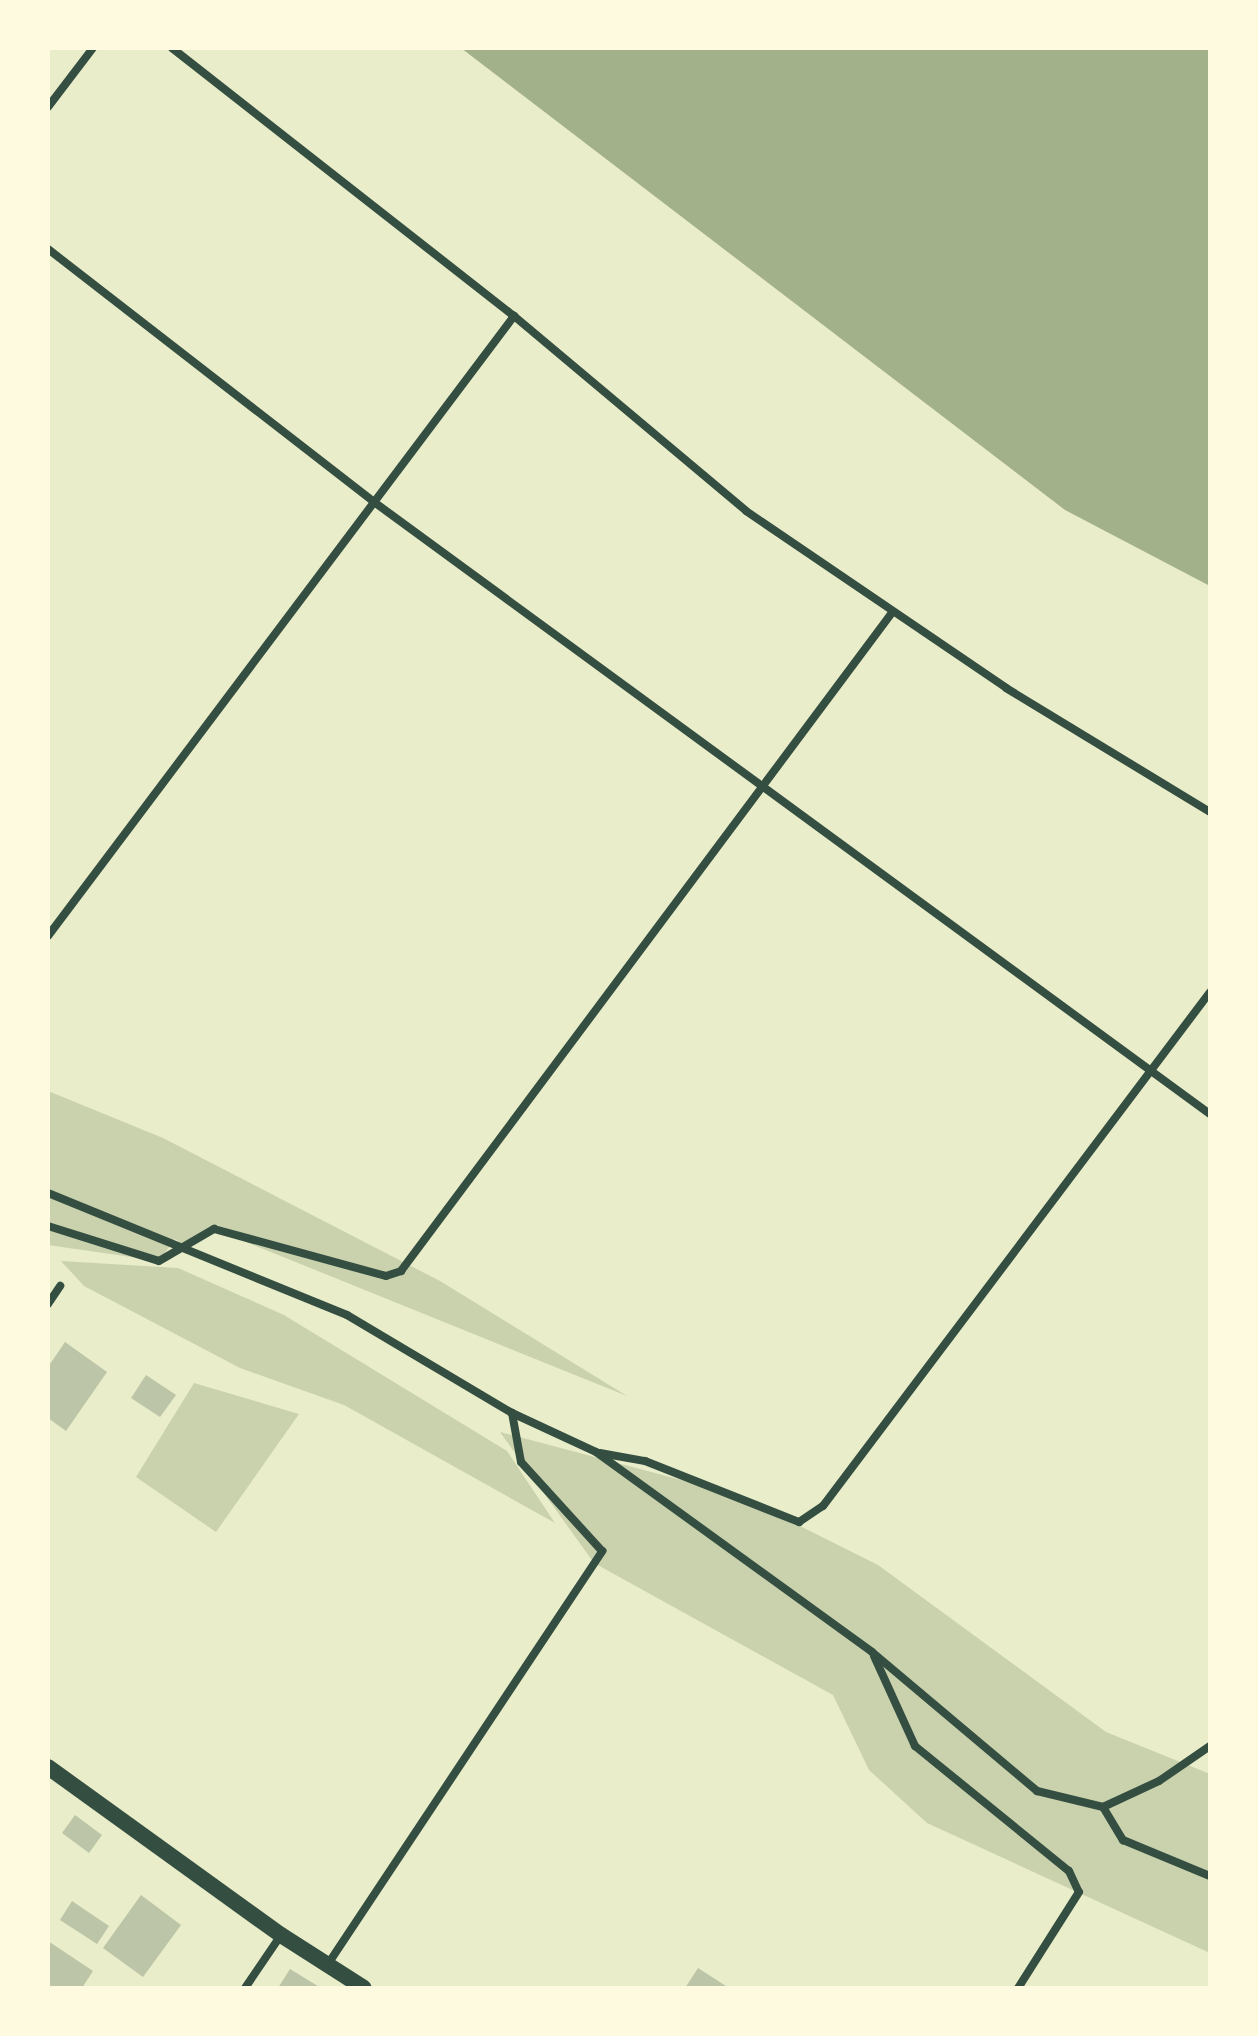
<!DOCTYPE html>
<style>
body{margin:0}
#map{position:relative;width:1258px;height:2036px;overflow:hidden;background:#e9edc9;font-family:Roboto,sans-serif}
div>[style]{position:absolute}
.green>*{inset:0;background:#cad2ad}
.water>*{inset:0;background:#a3b18a}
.building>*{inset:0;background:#bcc5a7}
.minor>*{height:8px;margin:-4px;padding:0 4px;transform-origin:4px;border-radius:4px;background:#344e41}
.secondary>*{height:16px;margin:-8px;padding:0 8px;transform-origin:8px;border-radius:8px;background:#344e41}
span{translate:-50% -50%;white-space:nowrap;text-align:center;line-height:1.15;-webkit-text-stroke:6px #fefae0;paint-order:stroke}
.frame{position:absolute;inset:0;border:50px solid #fefae0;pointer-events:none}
</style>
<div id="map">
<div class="green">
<div style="clip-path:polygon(48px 1091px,163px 1138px,440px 1281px,627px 1396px,214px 1229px,184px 1245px,175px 1239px,159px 1261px,48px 1245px)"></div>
<div style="clip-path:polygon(61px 1261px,178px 1268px,284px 1315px,507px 1451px,555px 1523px,344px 1405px,240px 1368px,84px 1286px)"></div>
<div style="clip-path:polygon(194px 1383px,299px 1414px,216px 1532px,136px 1477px)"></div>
<div style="clip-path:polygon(500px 1432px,738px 1495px,878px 1565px,1106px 1732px,1210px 1774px,1210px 1953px,927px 1823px,869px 1770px,833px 1695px,594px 1563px)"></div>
</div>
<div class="water">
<div style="clip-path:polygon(461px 48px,1210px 48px,1210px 586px,1065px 510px)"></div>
</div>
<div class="building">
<div style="clip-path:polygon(65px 1342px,107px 1372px,66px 1431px,48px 1418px,48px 1367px)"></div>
<div style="clip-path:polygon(146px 1375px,176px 1395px,160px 1417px,131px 1398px)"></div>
<div style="clip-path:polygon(75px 1815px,102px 1835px,89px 1853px,62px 1833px)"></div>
<div style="clip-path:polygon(141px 1895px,181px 1925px,143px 1977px,103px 1948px)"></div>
<div style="clip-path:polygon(72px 1901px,109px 1926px,97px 1944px,60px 1920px)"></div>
<div style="clip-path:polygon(48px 1941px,93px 1971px,82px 1988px,48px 1988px)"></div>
<div style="clip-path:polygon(698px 1968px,726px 1986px,725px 1988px,685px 1988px)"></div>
<div style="clip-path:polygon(290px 1969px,321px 1988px,278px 1988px)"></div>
</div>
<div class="minor">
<div style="left:172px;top:48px;width:434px;rotate:38.1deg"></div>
<div style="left:514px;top:316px;width:303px;rotate:40deg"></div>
<div style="left:746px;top:511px;width:315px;rotate:34.2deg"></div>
<div style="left:1006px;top:688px;width:239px;rotate:31.3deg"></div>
<div style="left:48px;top:107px;width:74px;rotate:-52.7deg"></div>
<div style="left:48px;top:249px;width:413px;rotate:37.8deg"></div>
<div style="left:374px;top:502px;width:1036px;rotate:36.21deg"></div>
<div style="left:48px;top:936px;width:776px;rotate:-53.07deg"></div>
<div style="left:48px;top:1193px;width:323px;rotate:22.2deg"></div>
<div style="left:347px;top:1315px;width:192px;rotate:30.7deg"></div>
<div style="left:512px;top:1413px;width:93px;rotate:24.9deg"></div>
<div style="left:596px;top:1452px;width:341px;rotate:35.9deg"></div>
<div style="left:872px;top:1652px;width:216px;rotate:40.1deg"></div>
<div style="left:1037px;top:1791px;width:68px;rotate:13.6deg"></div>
<div style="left:1103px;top:1807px;width:62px;rotate:-24.9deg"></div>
<div style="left:1159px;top:1781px;width:62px;rotate:-34.5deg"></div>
<div style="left:48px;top:1226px;width:116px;rotate:17.5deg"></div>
<div style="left:159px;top:1261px;width:64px;rotate:-30.2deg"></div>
<div style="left:214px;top:1229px;width:178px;rotate:15.3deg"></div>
<div style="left:386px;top:1276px;width:16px;rotate:-18deg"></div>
<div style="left:401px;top:1271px;width:820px;rotate:-53.28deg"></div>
<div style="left:48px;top:1304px;width:22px;rotate:-56deg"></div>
<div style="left:600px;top:1453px;width:46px;rotate:10.1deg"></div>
<div style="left:645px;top:1461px;width:166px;rotate:21.6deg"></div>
<div style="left:799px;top:1522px;width:29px;rotate:-34deg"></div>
<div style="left:823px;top:1506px;width:643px;rotate:-53.02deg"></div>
<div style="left:874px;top:1656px;width:99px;rotate:65.5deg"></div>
<div style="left:915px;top:1746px;width:198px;rotate:39.1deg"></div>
<div style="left:1069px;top:1871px;width:23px;rotate:65deg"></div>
<div style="left:1079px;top:1892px;width:114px;rotate:122.4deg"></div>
<div style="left:1103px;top:1807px;width:39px;rotate:59deg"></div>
<div style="left:1123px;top:1840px;width:94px;rotate:22.5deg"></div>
<div style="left:328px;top:1964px;width:496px;rotate:-56.4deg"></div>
<div style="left:602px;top:1551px;width:120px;rotate:-132.3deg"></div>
<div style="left:521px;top:1462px;width:50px;rotate:-100.4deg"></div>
<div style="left:245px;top:1988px;width:64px;rotate:-55.8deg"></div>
</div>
<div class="secondary">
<div style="left:48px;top:1767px;width:287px;rotate:35.8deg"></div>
<div style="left:281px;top:1935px;width:98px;rotate:32.6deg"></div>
</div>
<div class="frame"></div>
</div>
